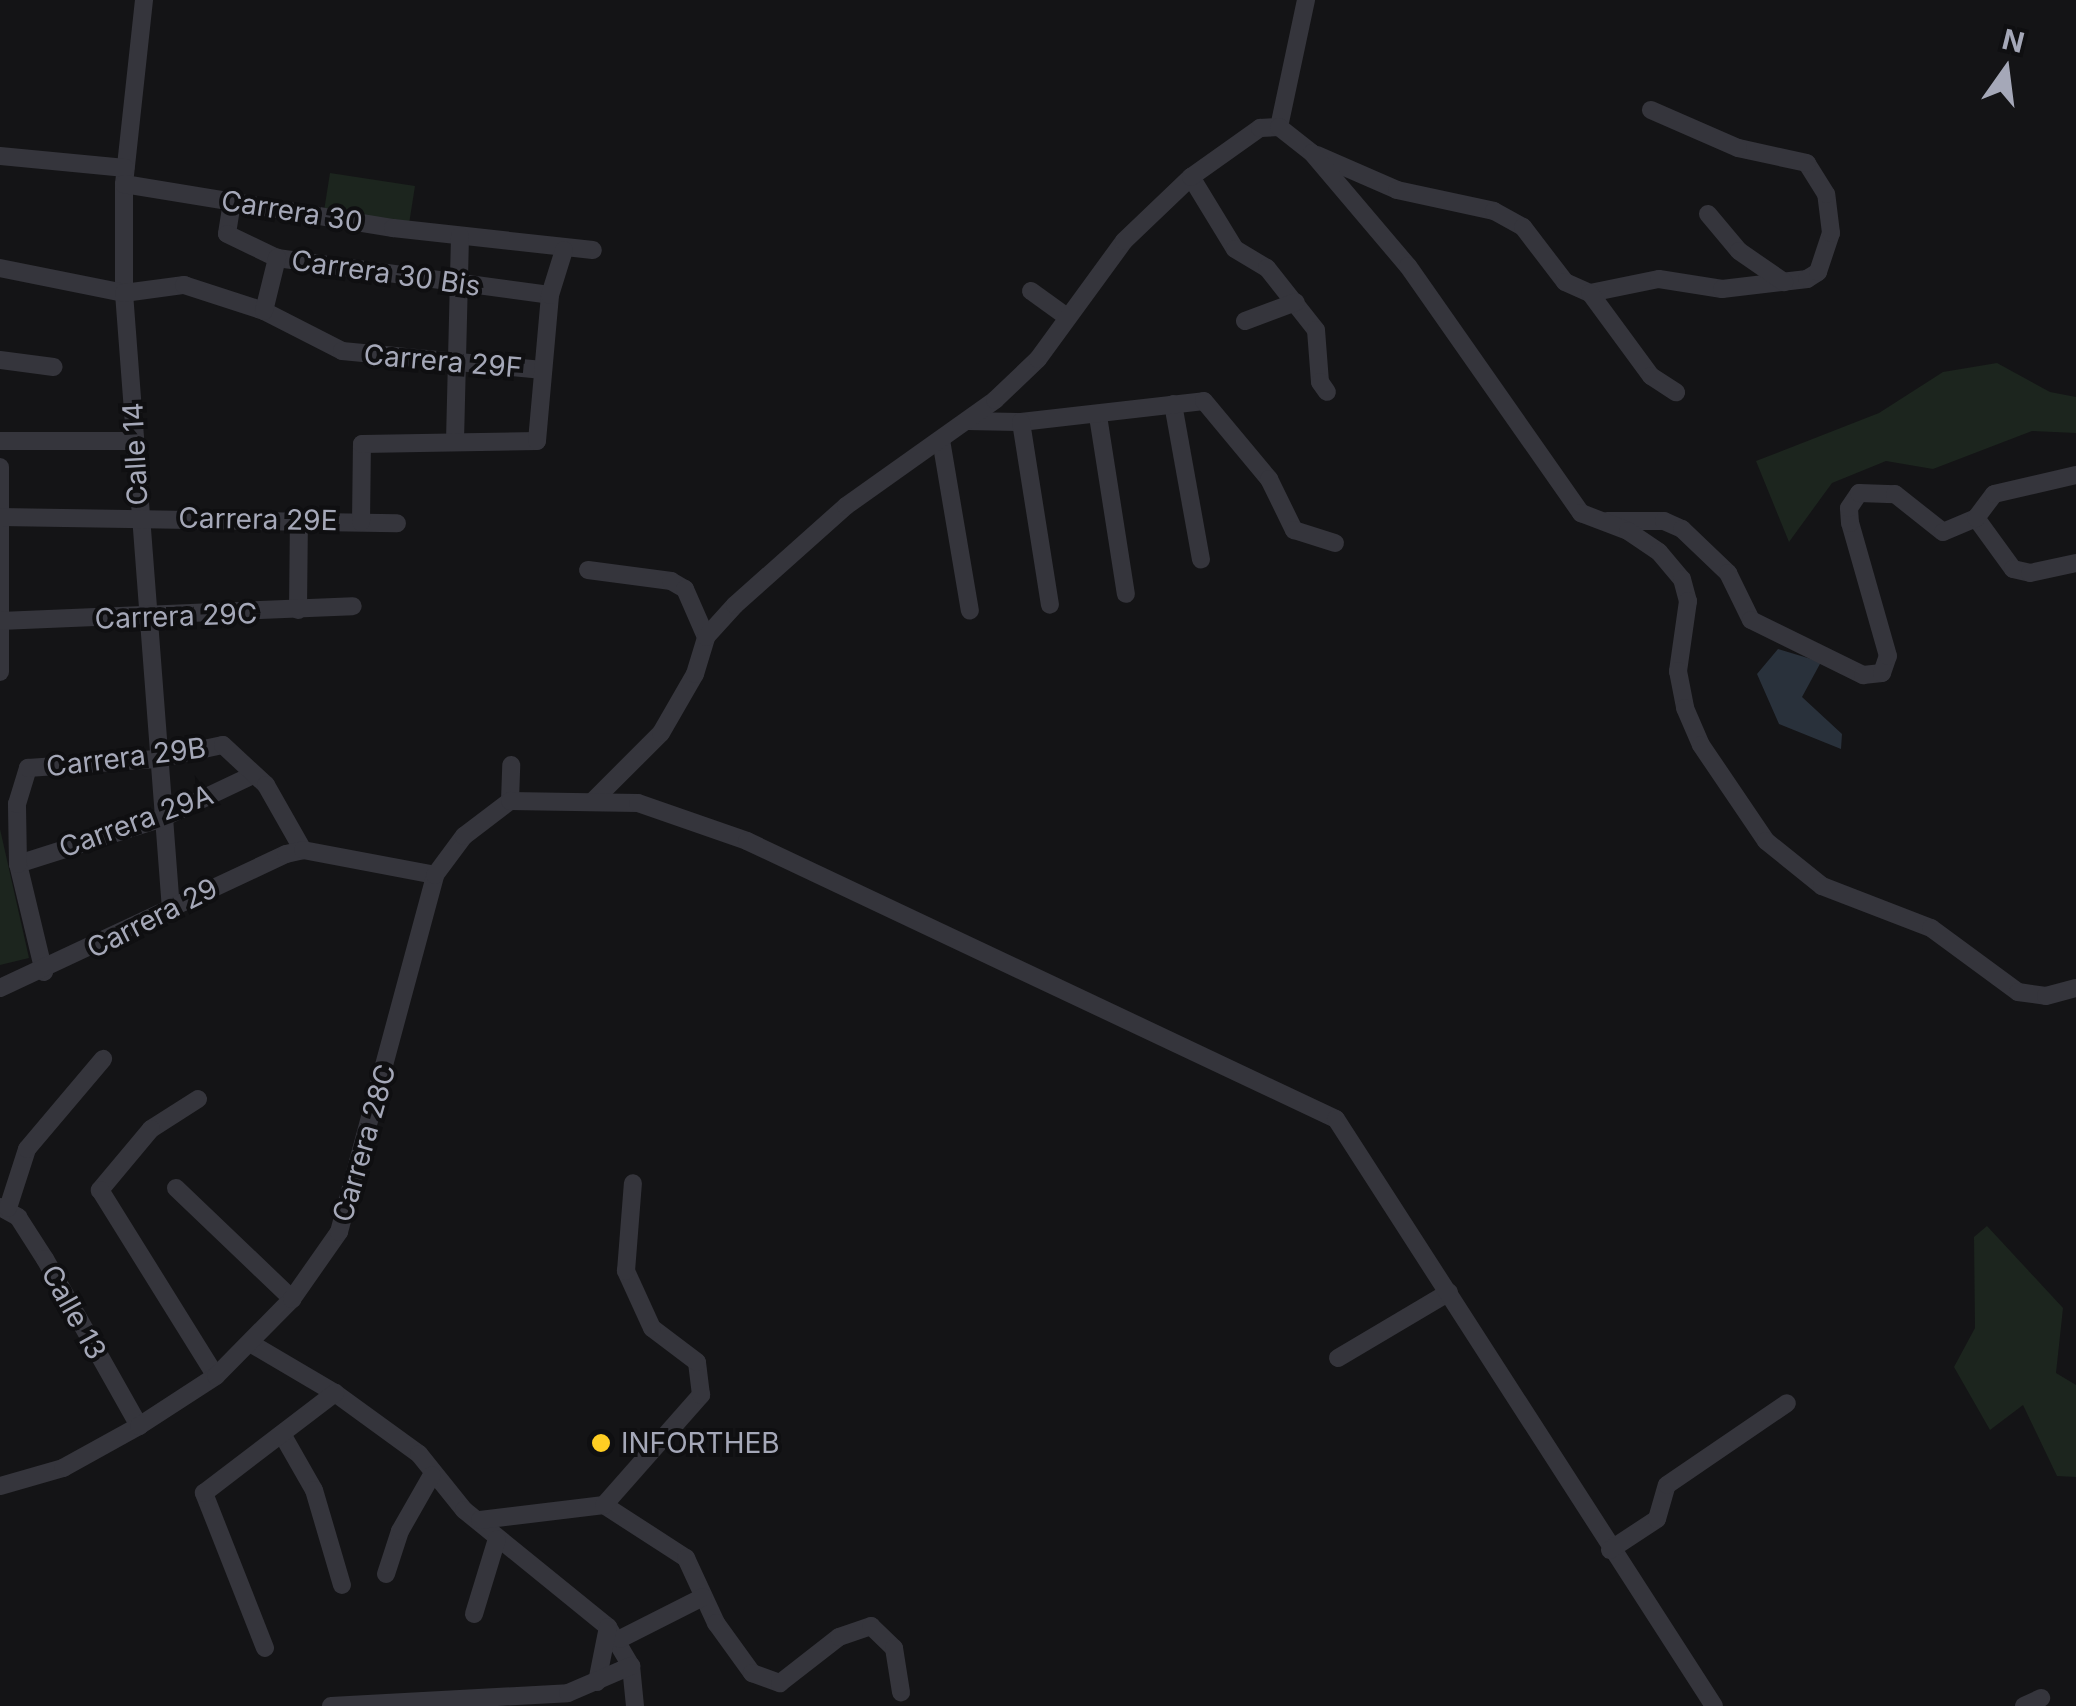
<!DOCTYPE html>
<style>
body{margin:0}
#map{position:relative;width:2076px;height:1706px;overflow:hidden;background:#141416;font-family:Inter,sans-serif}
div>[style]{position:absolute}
.green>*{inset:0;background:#1c251e}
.water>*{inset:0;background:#29313b}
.minor>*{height:18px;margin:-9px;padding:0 9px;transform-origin:9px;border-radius:9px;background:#35353c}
.dots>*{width:28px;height:28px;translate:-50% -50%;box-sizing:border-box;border:5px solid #0f0f11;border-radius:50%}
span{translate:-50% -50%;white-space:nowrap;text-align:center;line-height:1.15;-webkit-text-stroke:8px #0f0f11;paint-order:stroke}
.street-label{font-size:28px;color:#a5a8b8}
.poi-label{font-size:28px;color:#a5a8b8}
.left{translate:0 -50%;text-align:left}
.north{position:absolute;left:1956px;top:20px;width:100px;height:100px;-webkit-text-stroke:8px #0f0f11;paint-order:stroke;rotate:14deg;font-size:28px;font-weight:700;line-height:40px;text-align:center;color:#a5a8b8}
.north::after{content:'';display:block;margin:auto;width:35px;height:45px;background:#a5a8b8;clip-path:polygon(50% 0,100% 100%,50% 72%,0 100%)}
</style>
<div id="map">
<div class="green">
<div style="clip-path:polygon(330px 173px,415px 186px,409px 224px,324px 211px)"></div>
<div style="clip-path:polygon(1997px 363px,2050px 392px,2076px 397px,2076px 433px,2032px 431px,1933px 469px,1886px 461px,1832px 483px,1789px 542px,1756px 461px,1879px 413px,1943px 372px)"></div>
<div style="clip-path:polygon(0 829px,29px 958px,0 965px)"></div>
<div style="clip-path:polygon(1987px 1226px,2063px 1308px,2056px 1373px,2076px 1385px,2076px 1477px,2057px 1476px,2023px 1405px,1990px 1430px,1954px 1367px,1975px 1328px,1974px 1237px)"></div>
</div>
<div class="water">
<div style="clip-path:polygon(1778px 649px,1821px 662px,1802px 697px,1842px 734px,1841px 749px,1779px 724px,1757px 674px)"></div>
</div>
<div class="minor">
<div style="left:144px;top:0;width:185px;rotate:96.2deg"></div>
<div style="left:124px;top:184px;width:109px;rotate:90deg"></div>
<div style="left:124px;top:293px;width:618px;rotate:85.64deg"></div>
<div style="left:1279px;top:127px;width:130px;rotate:-78deg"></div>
<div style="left:1317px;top:155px;width:87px;rotate:23.6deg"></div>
<div style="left:1397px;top:190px;width:99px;rotate:12.2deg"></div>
<div style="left:1494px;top:211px;width:33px;rotate:29deg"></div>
<div style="left:1523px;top:227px;width:69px;rotate:52.6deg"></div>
<div style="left:1565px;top:282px;width:27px;rotate:24deg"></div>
<div style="left:1590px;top:293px;width:70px;rotate:-11.5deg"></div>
<div style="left:1659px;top:279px;width:64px;rotate:9deg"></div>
<div style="left:1722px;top:289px;width:86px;rotate:-6.7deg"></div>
<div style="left:1807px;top:279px;width:13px;rotate:-32deg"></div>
<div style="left:1818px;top:272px;width:41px;rotate:-71.6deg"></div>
<div style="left:1831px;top:233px;width:39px;rotate:-97deg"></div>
<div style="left:1826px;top:194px;width:36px;rotate:-122deg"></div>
<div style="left:1807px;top:163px;width:71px;rotate:-167.7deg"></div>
<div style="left:1738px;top:148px;width:95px;rotate:-156.4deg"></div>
<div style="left:0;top:156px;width:126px;rotate:5.5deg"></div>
<div style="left:1191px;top:177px;width:84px;rotate:58.6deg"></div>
<div style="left:1235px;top:249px;width:37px;rotate:31deg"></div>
<div style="left:1267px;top:268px;width:79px;rotate:51.7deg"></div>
<div style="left:1316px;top:330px;width:52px;rotate:85.6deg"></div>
<div style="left:1320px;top:382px;width:12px;rotate:55deg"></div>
<div style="left:124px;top:184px;width:273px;rotate:9.3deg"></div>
<div style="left:393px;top:228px;width:201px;rotate:6.3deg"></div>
<div style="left:232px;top:202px;width:32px;rotate:99deg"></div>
<div style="left:227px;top:234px;width:55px;rotate:25.6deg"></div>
<div style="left:277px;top:258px;width:275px;rotate:7.7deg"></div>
<div style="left:1708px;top:214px;width:48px;rotate:50deg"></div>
<div style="left:1739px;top:251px;width:55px;rotate:34.6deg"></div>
<div style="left:0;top:268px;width:126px;rotate:11.4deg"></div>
<div style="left:124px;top:293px;width:61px;rotate:-7.6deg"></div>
<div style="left:184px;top:285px;width:84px;rotate:18deg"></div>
<div style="left:264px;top:311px;width:88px;rotate:27.1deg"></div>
<div style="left:342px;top:351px;width:202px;rotate:5.4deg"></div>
<div style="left:1031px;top:291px;width:44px;rotate:35.8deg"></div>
<div style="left:1590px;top:293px;width:103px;rotate:53.7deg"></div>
<div style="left:1651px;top:376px;width:30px;rotate:33deg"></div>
<div style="left:264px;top:311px;width:55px;rotate:-76.2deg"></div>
<div style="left:1245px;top:321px;width:54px;rotate:-20.4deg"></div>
<div style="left:0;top:360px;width:54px;rotate:7.4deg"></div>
<div style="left:1173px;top:404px;width:158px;rotate:79.8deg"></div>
<div style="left:1098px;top:416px;width:180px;rotate:81.1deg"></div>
<div style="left:967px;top:421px;width:54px;rotate:1.1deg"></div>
<div style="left:1021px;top:422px;width:184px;rotate:-6.5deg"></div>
<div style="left:1204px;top:401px;width:102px;rotate:50.2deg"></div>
<div style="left:1269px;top:479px;width:57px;rotate:63.9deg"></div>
<div style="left:1294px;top:530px;width:43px;rotate:17.6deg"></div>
<div style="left:1021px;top:422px;width:185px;rotate:81deg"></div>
<div style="left:941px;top:440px;width:173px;rotate:80.4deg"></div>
<div style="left:0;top:441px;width:135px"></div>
<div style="left:455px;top:441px;width:205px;rotate:-88.6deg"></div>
<div style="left:0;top:467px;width:205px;rotate:90deg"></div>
<div style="left:0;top:517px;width:397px;rotate:0.9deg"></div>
<div style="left:1976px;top:518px;width:63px;rotate:54deg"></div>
<div style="left:2013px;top:569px;width:17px;rotate:13deg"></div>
<div style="left:2030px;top:573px;width:47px;rotate:-12.3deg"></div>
<div style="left:1607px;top:521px;width:57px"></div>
<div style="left:1664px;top:521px;width:20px;rotate:24deg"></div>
<div style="left:1682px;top:529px;width:64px;rotate:43.7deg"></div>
<div style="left:1728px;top:573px;width:52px;rotate:63.9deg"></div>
<div style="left:1751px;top:620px;width:125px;rotate:26.2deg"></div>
<div style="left:1863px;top:675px;width:19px;rotate:-6deg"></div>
<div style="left:1882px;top:673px;width:18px;rotate:-71deg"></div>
<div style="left:1888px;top:656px;width:138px;rotate:-105.9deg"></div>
<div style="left:1850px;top:523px;width:15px;rotate:-94deg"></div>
<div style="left:1849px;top:508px;width:18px;rotate:-56deg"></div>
<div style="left:1859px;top:493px;width:36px;rotate:2deg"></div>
<div style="left:1895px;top:494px;width:61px;rotate:38.4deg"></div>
<div style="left:1943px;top:532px;width:36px;rotate:-23deg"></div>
<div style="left:1976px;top:518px;width:30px;rotate:-53deg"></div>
<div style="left:1994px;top:494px;width:84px;rotate:-13deg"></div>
<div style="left:361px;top:522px;width:78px;rotate:-89.3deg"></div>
<div style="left:362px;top:444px;width:175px;rotate:-1deg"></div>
<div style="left:537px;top:441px;width:147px;rotate:-84.9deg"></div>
<div style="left:550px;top:295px;width:47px;rotate:-72.7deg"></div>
<div style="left:588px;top:570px;width:84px;rotate:7.5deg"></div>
<div style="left:671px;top:581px;width:16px;rotate:30deg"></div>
<div style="left:685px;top:589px;width:52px;rotate:66.4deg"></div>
<div style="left:298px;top:610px;width:90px;rotate:-89.4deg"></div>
<div style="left:0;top:621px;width:353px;rotate:-2.4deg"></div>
<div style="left:510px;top:801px;width:36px;rotate:-88deg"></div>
<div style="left:593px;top:801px;width:96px;rotate:-45deg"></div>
<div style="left:661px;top:733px;width:68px;rotate:-60deg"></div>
<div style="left:695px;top:674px;width:39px;rotate:-73deg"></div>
<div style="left:706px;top:637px;width:43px;rotate:-47.8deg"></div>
<div style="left:735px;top:605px;width:149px;rotate:-41.7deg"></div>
<div style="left:846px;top:506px;width:183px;rotate:-35.4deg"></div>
<div style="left:995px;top:400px;width:59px;rotate:-43.6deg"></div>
<div style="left:1038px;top:359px;width:146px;rotate:-53.9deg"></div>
<div style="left:1124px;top:241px;width:93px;rotate:-43.7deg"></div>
<div style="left:1191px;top:177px;width:85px;rotate:-35.4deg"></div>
<div style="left:1260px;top:128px;width:19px;rotate:-3deg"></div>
<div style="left:1279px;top:127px;width:42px;rotate:38.2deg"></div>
<div style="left:1312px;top:153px;width:148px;rotate:49.7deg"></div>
<div style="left:1408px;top:266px;width:302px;rotate:55deg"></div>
<div style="left:1581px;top:513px;width:50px;rotate:21deg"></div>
<div style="left:1628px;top:531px;width:37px;rotate:34deg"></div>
<div style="left:1659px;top:552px;width:35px;rotate:50deg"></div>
<div style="left:1682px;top:579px;width:23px;rotate:75deg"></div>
<div style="left:1688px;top:601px;width:71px;rotate:98.1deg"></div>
<div style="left:1678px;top:671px;width:38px;rotate:79deg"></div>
<div style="left:1685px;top:708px;width:40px;rotate:66.6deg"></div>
<div style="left:1701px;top:745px;width:116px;rotate:55.9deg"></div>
<div style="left:1766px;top:841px;width:72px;rotate:38.8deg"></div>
<div style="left:1822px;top:886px;width:117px;rotate:21.1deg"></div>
<div style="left:1931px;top:928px;width:108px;rotate:36.3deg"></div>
<div style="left:2018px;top:992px;width:28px;rotate:8deg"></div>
<div style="left:2046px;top:996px;width:31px;rotate:-15deg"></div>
<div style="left:18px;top:864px;width:149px;rotate:-17.6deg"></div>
<div style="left:160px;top:819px;width:103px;rotate:-25.3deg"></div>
<div style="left:44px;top:972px;width:111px;rotate:-103.5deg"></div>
<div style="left:18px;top:864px;width:60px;rotate:-91deg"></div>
<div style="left:17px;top:804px;width:38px;rotate:-73deg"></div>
<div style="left:28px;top:768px;width:129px;rotate:-4deg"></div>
<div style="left:157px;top:759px;width:67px;rotate:-12deg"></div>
<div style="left:223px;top:745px;width:59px;rotate:42.9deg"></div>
<div style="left:266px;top:785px;width:75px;rotate:60.4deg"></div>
<div style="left:0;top:988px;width:316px;rotate:-25.1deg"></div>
<div style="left:286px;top:854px;width:17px;rotate:-13deg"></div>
<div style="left:303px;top:850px;width:134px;rotate:10.7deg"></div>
<div style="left:198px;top:1099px;width:56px;rotate:147.4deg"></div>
<div style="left:151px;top:1129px;width:80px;rotate:129.9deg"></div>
<div style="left:100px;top:1190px;width:219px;rotate:58.1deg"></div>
<div style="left:176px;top:1188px;width:161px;rotate:43.7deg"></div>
<div style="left:0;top:1207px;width:21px;rotate:29deg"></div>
<div style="left:18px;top:1217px;width:50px;rotate:57.3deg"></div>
<div style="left:45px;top:1259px;width:192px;rotate:60.6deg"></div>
<div style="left:8px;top:1208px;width:62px;rotate:-72.1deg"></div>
<div style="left:27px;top:1149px;width:118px;rotate:-49.8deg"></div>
<div style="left:250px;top:1343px;width:99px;rotate:30.5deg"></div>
<div style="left:335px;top:1393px;width:104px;rotate:36deg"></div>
<div style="left:419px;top:1454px;width:72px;rotate:51.2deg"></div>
<div style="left:464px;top:1510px;width:186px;rotate:39.1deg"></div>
<div style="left:608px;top:1627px;width:45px;rotate:59.5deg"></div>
<div style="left:631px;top:1666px;width:40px;rotate:84.3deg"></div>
<div style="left:1338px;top:1358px;width:129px;rotate:-30.7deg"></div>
<div style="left:282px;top:1434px;width:64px;rotate:60.3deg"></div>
<div style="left:314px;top:1490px;width:99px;rotate:73.6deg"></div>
<div style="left:0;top:1486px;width:66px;rotate:-15.9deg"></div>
<div style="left:63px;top:1468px;width:87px;rotate:-28.9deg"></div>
<div style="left:139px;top:1426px;width:92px;rotate:-33deg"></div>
<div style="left:216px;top:1376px;width:108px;rotate:-45.4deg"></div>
<div style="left:292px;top:1299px;width:82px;rotate:-55deg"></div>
<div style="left:339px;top:1232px;width:370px;rotate:-74.9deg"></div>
<div style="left:435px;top:875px;width:49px;rotate:-53.4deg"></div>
<div style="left:464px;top:836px;width:58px;rotate:-37.3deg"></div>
<div style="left:510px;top:801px;width:128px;rotate:0.9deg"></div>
<div style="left:638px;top:803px;width:115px;rotate:19.2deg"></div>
<div style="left:747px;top:841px;width:651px;rotate:25.27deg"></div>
<div style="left:1336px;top:1119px;width:698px;rotate:57.22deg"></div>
<div style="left:604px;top:1505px;width:98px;rotate:32.9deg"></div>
<div style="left:686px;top:1558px;width:72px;rotate:65.2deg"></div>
<div style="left:716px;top:1623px;width:62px;rotate:54.2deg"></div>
<div style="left:752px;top:1673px;width:30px;rotate:20deg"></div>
<div style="left:780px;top:1683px;width:75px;rotate:-37.9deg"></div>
<div style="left:839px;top:1637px;width:34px;rotate:-19deg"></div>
<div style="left:871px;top:1626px;width:32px;rotate:44deg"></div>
<div style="left:894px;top:1648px;width:45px;rotate:81deg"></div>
<div style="left:480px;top:1520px;width:125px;rotate:-6.9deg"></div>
<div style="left:604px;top:1505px;width:147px;rotate:-48.6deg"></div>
<div style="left:701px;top:1395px;width:33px;rotate:-97deg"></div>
<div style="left:697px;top:1362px;width:56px;rotate:-142.9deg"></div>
<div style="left:652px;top:1328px;width:63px;rotate:-114.5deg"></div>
<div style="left:626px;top:1271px;width:88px;rotate:-85.5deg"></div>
<div style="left:1610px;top:1550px;width:56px;rotate:-33.4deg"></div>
<div style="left:1657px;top:1519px;width:35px;rotate:-74deg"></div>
<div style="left:1667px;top:1485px;width:145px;rotate:-34.3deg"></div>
<div style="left:386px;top:1574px;width:45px;rotate:-72deg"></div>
<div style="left:400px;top:1531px;width:64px;rotate:-60.3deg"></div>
<div style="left:474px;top:1614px;width:78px;rotate:-73deg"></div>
<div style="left:620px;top:1639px;width:93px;rotate:-26.8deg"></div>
<div style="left:265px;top:1648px;width:167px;rotate:-111.5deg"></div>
<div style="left:204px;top:1493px;width:165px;rotate:-37.4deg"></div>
<div style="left:597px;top:1682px;width:56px;rotate:-78.7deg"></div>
<div style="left:331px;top:1706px;width:237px;rotate:-3.1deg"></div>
<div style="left:568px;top:1693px;width:69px;rotate:-23.2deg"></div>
<div style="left:2024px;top:1706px;width:19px;rotate:-25deg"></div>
</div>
<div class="dots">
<div style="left:601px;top:1443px;background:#ffce23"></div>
</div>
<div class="street-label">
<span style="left:292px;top:211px;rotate:9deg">Carrera 30</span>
<span style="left:386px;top:273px;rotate:8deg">Carrera 30 Bis</span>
<span style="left:443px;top:361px;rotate:5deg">Carrera 29F</span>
<span style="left:135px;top:454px;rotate:-93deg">Calle 14</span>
<span style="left:258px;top:519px;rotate:1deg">Carrera 29E</span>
<span style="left:176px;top:616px;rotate:-2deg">Carrera 29C</span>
<span style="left:126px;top:757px;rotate:-7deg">Carrera 29B</span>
<span style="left:136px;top:821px;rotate:-20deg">Carrera 29A</span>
<span style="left:152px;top:918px;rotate:-27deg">Carrera 29</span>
<span style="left:364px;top:1143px;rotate:-74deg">Carrera 28C</span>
<span style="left:74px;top:1312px;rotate:61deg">Calle 13</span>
</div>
<div class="poi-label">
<span class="left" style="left:621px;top:1443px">INFORTHEB</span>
</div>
<div class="north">N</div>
</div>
